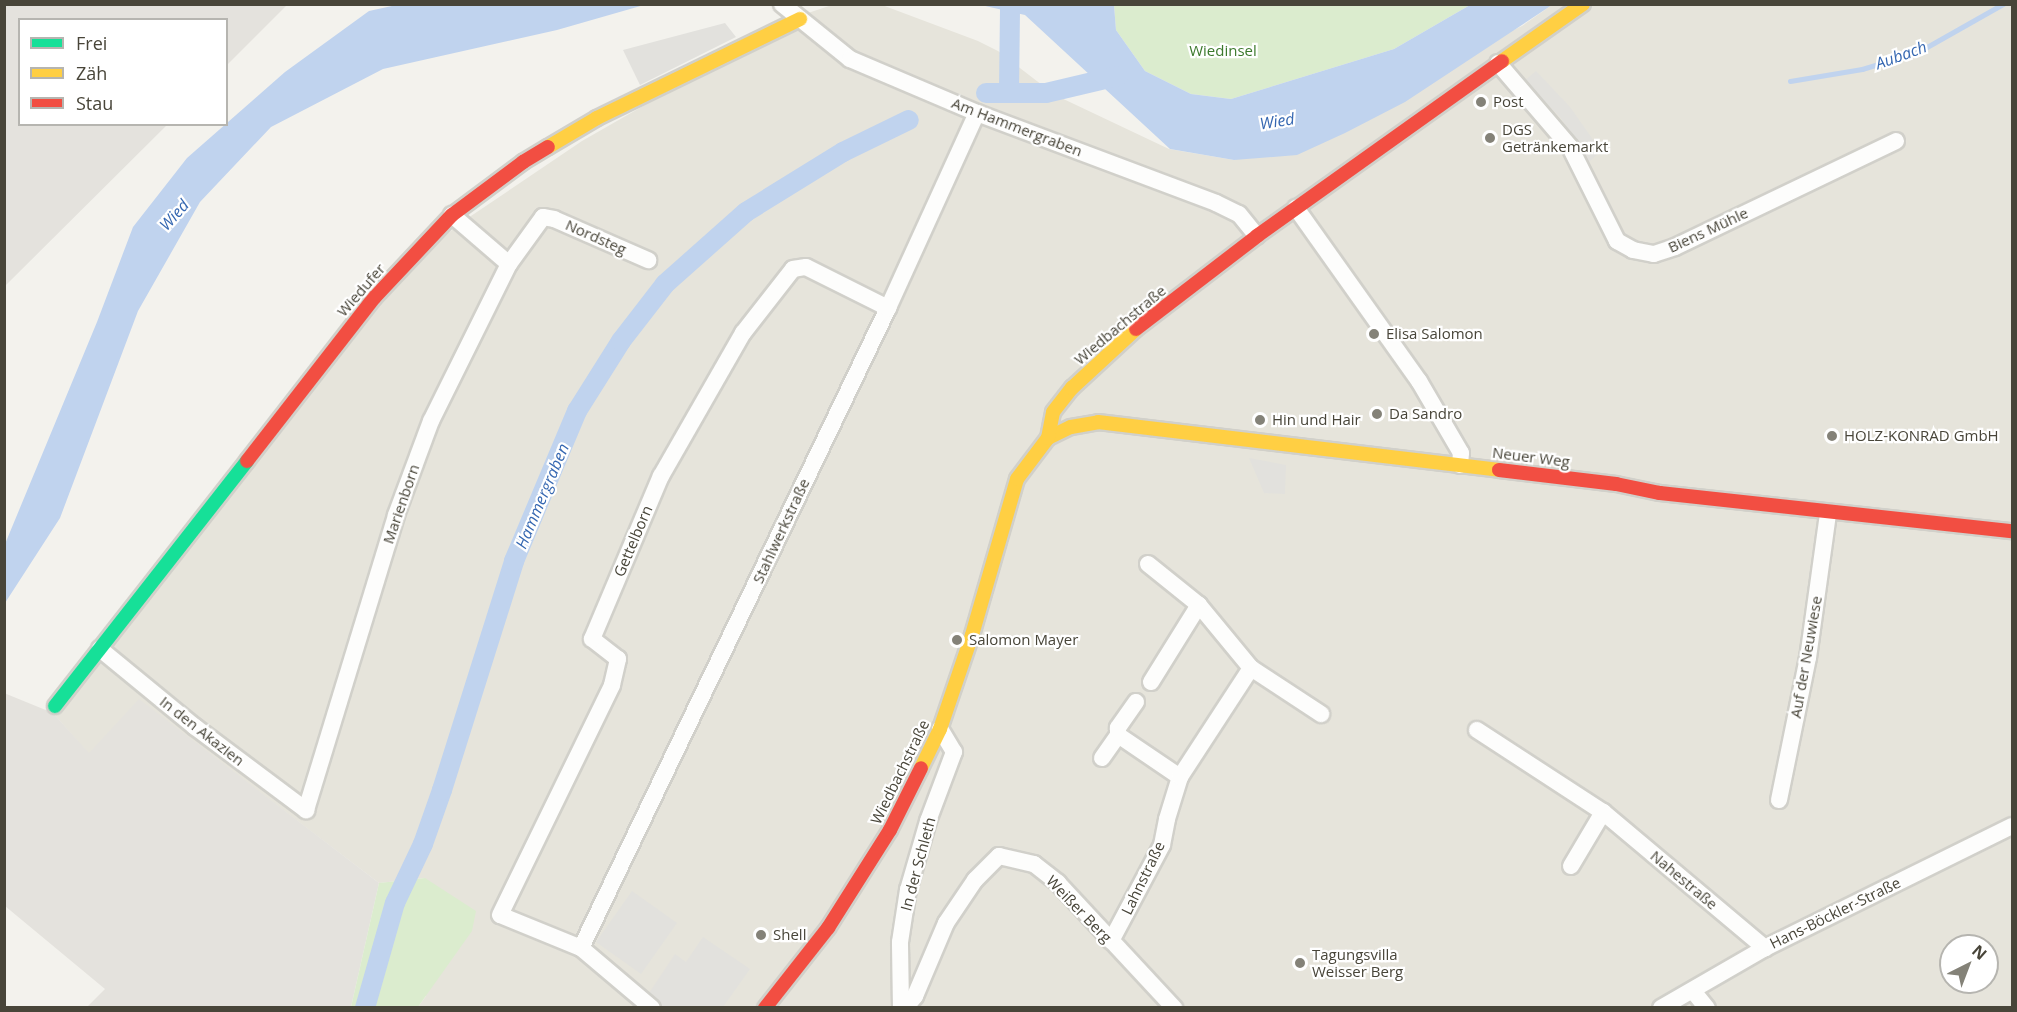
<!DOCTYPE html>
<meta charset="utf-8">
<style>
body{margin:0}
#map{position:relative;width:2017px;height:1012px;overflow:hidden;background:#f3f2ed;font-family:"Open Sans",sans-serif}
div>[style]{position:absolute}
.residential>*{inset:0;background:#e6e4db}
.industrial>*{inset:0;background:#e4e2dd}
.green>*{inset:0;background:#dbecce}
.parking>*{inset:0;background:#e2e1dd}
.water>*{inset:0;background:#c0d3ee}
.stream>*{height:5px;margin:-2.5px;padding:0 2.5px;transform-origin:2.5px;border-radius:2.5px;background:#c0d3ee}
.canal>*{height:20px;margin:-10px;padding:0 10px;transform-origin:10px;border-radius:10px;background:#c0d3ee}
.roads{filter:drop-shadow(2px 0 #d1d0ca) drop-shadow(-2px 0 #d1d0ca) drop-shadow(0 2px #d1d0ca) drop-shadow(0 -2px #d1d0ca)}
.street>*{height:16px;margin:-8px;padding:0 8px;transform-origin:8px;border-radius:8px;background:#fdfdfc}
.fast>*{height:14px;margin:-7px;padding:0 7px;transform-origin:7px;border-radius:7px;background:#16e098}
.slow>*{height:14px;margin:-7px;padding:0 7px;transform-origin:7px;border-radius:7px;background:#ffcf43}
.jam>*{height:14px;margin:-7px;padding:0 7px;transform-origin:7px;border-radius:7px;background:#f24e42}
.dots>*{width:16px;height:16px;translate:-50% -50%;box-sizing:border-box;border:3px solid #fff;border-radius:50%}
span{translate:-50% -50%;white-space:nowrap;text-align:center;line-height:1.15;-webkit-text-stroke:4.5px #fff;paint-order:stroke}
.park-label{font-size:15px;color:#3c792d}
.poi-label{font-size:15px;color:#484539}
.left{translate:0 -50%;text-align:left}
.street-label{font-size:15px;color:#484539}
.water-label{font-size:16px;color:#3567b1;font-style:italic}
.frame{position:absolute;inset:0;border:6px solid #484539;pointer-events:none}
.legend{position:absolute;left:18px;top:18px;width:210px;height:108px;box-sizing:border-box;background:#fff;border:2px solid #b6b5b0;margin:0;padding:8px 10px;list-style:none;font-size:18px;color:#484539}
.legend li{display:flex;align-items:center;gap:12px;height:30px}
.legend b{width:30px;border:2px solid #b6b5b0}
.north{position:absolute;left:1939px;top:934px;width:60px;height:60px;box-sizing:border-box;background:#fff;border:2px solid #b6b5b0;border-radius:50%;rotate:42deg;font-size:16px;font-weight:700;line-height:24px;text-align:center;color:#484539}
.north::after{content:'';display:block;margin:auto;width:21px;height:27px;background:#848278;clip-path:polygon(50% 0,100% 100%,50% 72%,0 100%)}
</style>
<div id="map">
<div class="residential">
<div style="clip-path:polygon(evenodd,832px 5px,882px 5px,978px 41px,998px 51px,1055px 95px,1169px 149px,1234px 160px,1522px 26px,1552px 5px,2012px 5px,2012px 1007px,418px 1007px,426px 996px,425px 878px,379px 883px,139px 700px,89px 754px,53px 713px,378px 301px,443px 237px,468px 218px,582px 141px,802px 15px,832px 5px,1951px 946px,1987px 946px,1987px 982px,1951px 982px,1951px 946px)"></div>
</div>
<div class="industrial">
<div style="clip-path:polygon(5px 4px,287px 4px,287px 5px,227px 65px,226px 20px,20px 20px,20px 124px,167px 125px,5px 286px)"></div>
<div style="clip-path:polygon(4px 693px,53px 713px,89px 753px,139px 699px,379px 883px,351px 1007px,87px 1007px,105px 989px,5px 906px)"></div>
</div>
<div class="green">
<div style="clip-path:polygon(1114px 5px,1470px 5px,1394px 49px,1231px 99px,1191px 94px,1145px 71px,1116px 30px)"></div>
<div style="clip-path:polygon(425px 878px,476px 911px,472px 931px,418px 1007px,351px 1007px,379px 883px)"></div>
</div>
<div class="parking">
<div style="clip-path:polygon(725px 23px,736px 37px,640px 85px,623px 50px)"></div>
<div style="clip-path:polygon(1536px 71px,1570px 107px,1601px 151px,1589px 162px,1560px 117px,1524px 81px)"></div>
<div style="clip-path:polygon(1249px 458px,1286px 465px,1285px 494px,1264px 493px)"></div>
<div style="clip-path:polygon(632px 891px,677px 923px,641px 974px,596px 942px)"></div>
<div style="clip-path:polygon(703px 937px,750px 969px,723px 1007px,663px 1007px,647px 996px,675px 954px,686px 962px)"></div>
</div>
<div class="water">
<div style="clip-path:polygon(401px 4px,644px 5px,557px 30px,383px 69px,271px 127px,200px 202px,138px 311px,60px 518px,5px 603px,5px 544px,97px 322px,133px 227px,187px 158px,285px 72px,369px 11px)"></div>
<div style="clip-path:polygon(981px 5px,1114px 5px,1116px 30px,1145px 71px,1191px 94px,1231px 99px,1394px 49px,1470px 5px,1552px 5px,1405px 102px,1345px 133px,1297px 155px,1234px 160px,1170px 149px,1025px 15px)"></div>
</div>
<div class="stream">
<div style="left:1790px;top:81px;width:73px;rotate:-9.5deg"></div>
<div style="left:1862px;top:69px;width:59px;rotate:-16.9deg"></div>
<div style="left:1918px;top:52px;width:98px;rotate:-29.5deg"></div>
</div>
<div class="canal">
<div style="left:1009px;top:92px;width:88px;rotate:-89.3deg"></div>
<div style="left:986px;top:93px;width:60px"></div>
<div style="left:1046px;top:93px;width:74px;rotate:-13.3deg"></div>
<div style="left:365px;top:1008px;width:109px;rotate:-74.1deg"></div>
<div style="left:395px;top:903px;width:65px;rotate:-64.6deg"></div>
<div style="left:423px;top:844px;width:57px;rotate:-70.6deg"></div>
<div style="left:442px;top:790px;width:240px;rotate:-72.5deg"></div>
<div style="left:514px;top:561px;width:163px;rotate:-67.2deg"></div>
<div style="left:577px;top:411px;width:83px;rotate:-57.8deg"></div>
<div style="left:621px;top:341px;width:72px;rotate:-52.3deg"></div>
<div style="left:665px;top:284px;width:108px;rotate:-41.6deg"></div>
<div style="left:746px;top:212px;width:114px;rotate:-31.7deg"></div>
<div style="left:843px;top:152px;width:73px;rotate:-25.9deg"></div>
</div>
<div class="roads">
<div class="street">
<div style="left:782px;top:4px;width:87px;rotate:39deg"></div>
<div style="left:850px;top:59px;width:138px;rotate:23deg"></div>
<div style="left:977px;top:113px;width:255px;rotate:20.6deg"></div>
<div style="left:1216px;top:203px;width:25px;rotate:26deg"></div>
<div style="left:1239px;top:214px;width:28px;rotate:51deg"></div>
<div style="left:1498px;top:63px;width:111px;rotate:49.4deg"></div>
<div style="left:1570px;top:147px;width:105px;rotate:63.4deg"></div>
<div style="left:1617px;top:241px;width:18px;rotate:29deg"></div>
<div style="left:1633px;top:250px;width:21px;rotate:11deg"></div>
<div style="left:1654px;top:254px;width:22px;rotate:-18deg"></div>
<div style="left:1675px;top:247px;width:245px;rotate:-25.6deg"></div>
<div style="left:1296px;top:208px;width:212px;rotate:54.6deg"></div>
<div style="left:1419px;top:381px;width:83px;rotate:59.7deg"></div>
<div style="left:1461px;top:453px;width:12px;rotate:95deg"></div>
<div style="left:452px;top:215px;width:75px;rotate:40.7deg"></div>
<div style="left:1148px;top:564px;width:65px;rotate:38.8deg"></div>
<div style="left:1199px;top:605px;width:82px;rotate:50.5deg"></div>
<div style="left:1251px;top:668px;width:84px;rotate:33.3deg"></div>
<div style="left:100px;top:649px;width:123px;rotate:39.4deg"></div>
<div style="left:195px;top:727px;width:139px;rotate:36.8deg"></div>
<div style="left:306px;top:810px;width:308px;rotate:-73deg"></div>
<div style="left:396px;top:515px;width:100px;rotate:-69.6deg"></div>
<div style="left:431px;top:421px;width:175px;rotate:-63.6deg"></div>
<div style="left:509px;top:264px;width:58px;rotate:-54.1deg"></div>
<div style="left:543px;top:217px;width:11px;rotate:10deg"></div>
<div style="left:554px;top:219px;width:103px;rotate:23.6deg"></div>
<div style="left:1151px;top:682px;width:91px;rotate:-58.1deg"></div>
<div style="left:1136px;top:702px;width:32px;rotate:125deg"></div>
<div style="left:1118px;top:728px;width:7px;rotate:90deg"></div>
<div style="left:1118px;top:735px;width:75px;rotate:34.1deg"></div>
<div style="left:1477px;top:730px;width:150px;rotate:33.1deg"></div>
<div style="left:1603px;top:812px;width:212px;rotate:40deg"></div>
<div style="left:1102px;top:758px;width:28px;rotate:-55deg"></div>
<div style="left:1779px;top:800px;width:145px;rotate:-78.5deg"></div>
<div style="left:1808px;top:658px;width:146px;rotate:-82.1deg"></div>
<div style="left:1571px;top:866px;width:63px;rotate:-59.3deg"></div>
<div style="left:1111px;top:941px;width:109px;rotate:-62deg"></div>
<div style="left:1162px;top:845px;width:26px;rotate:-79deg"></div>
<div style="left:1167px;top:819px;width:44px;rotate:-72.8deg"></div>
<div style="left:1180px;top:777px;width:130px;rotate:-56.9deg"></div>
<div style="left:581px;top:948px;width:710px;rotate:-64.37deg"></div>
<div style="left:888px;top:308px;width:214px;rotate:-65.5deg"></div>
<div style="left:1693px;top:991px;width:22px;rotate:51deg"></div>
<div style="left:652px;top:1008px;width:93px;rotate:-139.8deg"></div>
<div style="left:581px;top:948px;width:87px;rotate:-157.8deg"></div>
<div style="left:500px;top:915px;width:256px;rotate:-64deg"></div>
<div style="left:612px;top:685px;width:27px;rotate:-77deg"></div>
<div style="left:618px;top:659px;width:33px;rotate:-142deg"></div>
<div style="left:592px;top:639px;width:177px;rotate:-67.1deg"></div>
<div style="left:661px;top:476px;width:165px;rotate:-60.2deg"></div>
<div style="left:743px;top:333px;width:81px;rotate:-52deg"></div>
<div style="left:793px;top:269px;width:13px;rotate:-9deg"></div>
<div style="left:806px;top:267px;width:92px;rotate:26.6deg"></div>
<div style="left:901px;top:1008px;width:66px;rotate:-90.9deg"></div>
<div style="left:900px;top:942px;width:53px;rotate:-81.3deg"></div>
<div style="left:908px;top:890px;width:72px;rotate:-73.8deg"></div>
<div style="left:928px;top:821px;width:74px;rotate:-69.4deg"></div>
<div style="left:954px;top:752px;width:27px;rotate:-121deg"></div>
<div style="left:905px;top:1008px;width:16px;rotate:-50deg"></div>
<div style="left:915px;top:996px;width:79px;rotate:-67deg"></div>
<div style="left:946px;top:923px;width:52px;rotate:-56deg"></div>
<div style="left:975px;top:880px;width:34px;rotate:-45deg"></div>
<div style="left:999px;top:856px;width:36px;rotate:13deg"></div>
<div style="left:1034px;top:864px;width:31px;rotate:38deg"></div>
<div style="left:1058px;top:883px;width:171px;rotate:47.1deg"></div>
<div style="left:1661px;top:1008px;width:120px;rotate:-30deg"></div>
<div style="left:1765px;top:948px;width:275px;rotate:-26.3deg"></div>
</div>
<div class="fast">
<div style="left:55px;top:706px;width:311px;rotate:-51.9deg"></div>
</div>
<div class="slow">
<div style="left:1502px;top:61px;width:99px;rotate:-35.1deg"></div>
<div style="left:548px;top:147px;width:57px;rotate:-30.6deg"></div>
<div style="left:597px;top:118px;width:226px;rotate:-26deg"></div>
<div style="left:1048px;top:438px;width:25px;rotate:-26deg"></div>
<div style="left:1071px;top:427px;width:27px;rotate:-10deg"></div>
<div style="left:1098px;top:422px;width:404px;rotate:6.8deg"></div>
<div style="left:921px;top:768px;width:43px;rotate:-64deg"></div>
<div style="left:940px;top:729px;width:99px;rotate:-71.2deg"></div>
<div style="left:972px;top:635px;width:162px;rotate:-73.9deg"></div>
<div style="left:1017px;top:479px;width:51px;rotate:-52.9deg"></div>
<div style="left:1048px;top:438px;width:26px;rotate:-79deg"></div>
<div style="left:1053px;top:412px;width:31px;rotate:-52deg"></div>
<div style="left:1072px;top:388px;width:87px;rotate:-42.7deg"></div>
</div>
<div class="jam">
<div style="left:1136px;top:329px;width:153px;rotate:-37.5deg"></div>
<div style="left:1257px;top:236px;width:301px;rotate:-35.5deg"></div>
<div style="left:247px;top:461px;width:207px;rotate:-52.1deg"></div>
<div style="left:374px;top:298px;width:114px;rotate:-46.8deg"></div>
<div style="left:452px;top:215px;width:89px;rotate:-36.7deg"></div>
<div style="left:523px;top:162px;width:29px;rotate:-31deg"></div>
<div style="left:1499px;top:470px;width:118px;rotate:6.8deg"></div>
<div style="left:1616px;top:484px;width:45px;rotate:11.6deg"></div>
<div style="left:1660px;top:493px;width:354px;rotate:6.2deg"></div>
<div style="left:765px;top:1008px;width:102px;rotate:-51.8deg"></div>
<div style="left:828px;top:928px;width:116px;rotate:-57.7deg"></div>
<div style="left:890px;top:830px;width:69px;rotate:-63.4deg"></div>
</div>
</div>
<div class="dots">
<div style="left:1481px;top:102px;background:#848278"></div>
<div style="left:1490px;top:138px;background:#848278"></div>
<div style="left:1374px;top:334px;background:#848278"></div>
<div style="left:1377px;top:414px;background:#848278"></div>
<div style="left:1260px;top:420px;background:#848278"></div>
<div style="left:1832px;top:436px;background:#848278"></div>
<div style="left:957px;top:640px;background:#848278"></div>
<div style="left:761px;top:935px;background:#848278"></div>
<div style="left:1300px;top:963px;background:#848278"></div>
</div>
<div class="park-label">
<span style="left:1223px;top:51px">Wiedinsel</span>
</div>
<div class="poi-label">
<span class="left" style="left:1493px;top:102px">Post</span>
<span class="left" style="left:1502px;top:138px">DGS<br>Getränkemarkt</span>
<span class="left" style="left:1386px;top:334px">Elisa Salomon</span>
<span class="left" style="left:1389px;top:414px">Da Sandro</span>
<span class="left" style="left:1272px;top:420px">Hin und Hair</span>
<span class="left" style="left:1844px;top:436px">HOLZ-KONRAD GmbH</span>
<span class="left" style="left:969px;top:640px">Salomon Mayer</span>
<span class="left" style="left:773px;top:935px">Shell</span>
<span class="left" style="left:1312px;top:963px">Tagungsvilla<br>Weisser Berg</span>
</div>
<div class="street-label">
<span style="left:1017px;top:127px;rotate:21deg">Am Hammergraben</span>
<span style="left:1708px;top:230px;rotate:-25deg">Biens Mühle</span>
<span style="left:596px;top:237px;rotate:24deg">Nordsteg</span>
<span style="left:361px;top:290px;rotate:-49deg">Wiedufer</span>
<span style="left:1120px;top:325px;rotate:-40deg">Wiedbachstraße</span>
<span style="left:1531px;top:457px;rotate:7deg">Neuer Weg</span>
<span style="left:401px;top:504px;rotate:-71deg">Marienborn</span>
<span style="left:781px;top:531px;rotate:-65deg">Stahlwerkstraße</span>
<span style="left:633px;top:541px;rotate:-67deg">Gettelborn</span>
<span style="left:1806px;top:657px;rotate:-80deg">Auf der Neuwiese</span>
<span style="left:202px;top:731px;rotate:38deg">In den Akazien</span>
<span style="left:900px;top:772px;rotate:-64deg">Wiedbachstraße</span>
<span style="left:918px;top:864px;rotate:-75deg">In der Schleth</span>
<span style="left:1143px;top:878px;rotate:-64deg">Lahnstraße</span>
<span style="left:1684px;top:880px;rotate:40deg">Nahestraße</span>
<span style="left:1079px;top:909px;rotate:46deg">Weißer Berg</span>
<span style="left:1835px;top:913px;rotate:-26deg">Hans-Böckler-Straße</span>
</div>
<div class="water-label">
<span style="left:1901px;top:55px;rotate:-20deg">Aubach</span>
<span style="left:1277px;top:121px;rotate:-9deg">Wied</span>
<span style="left:174px;top:215px;rotate:-48deg">Wied</span>
<span style="left:542px;top:496px;rotate:-67deg">Hammergraben</span>
</div>
<div class="frame"></div>
<ul class="legend">
<li><b style="height:8px;background:#16e098"></b>Frei</li>
<li><b style="height:8px;background:#ffcf43"></b>Zäh</li>
<li><b style="height:8px;background:#f24e42"></b>Stau</li>
</ul>
<div class="north">N</div>
</div>
